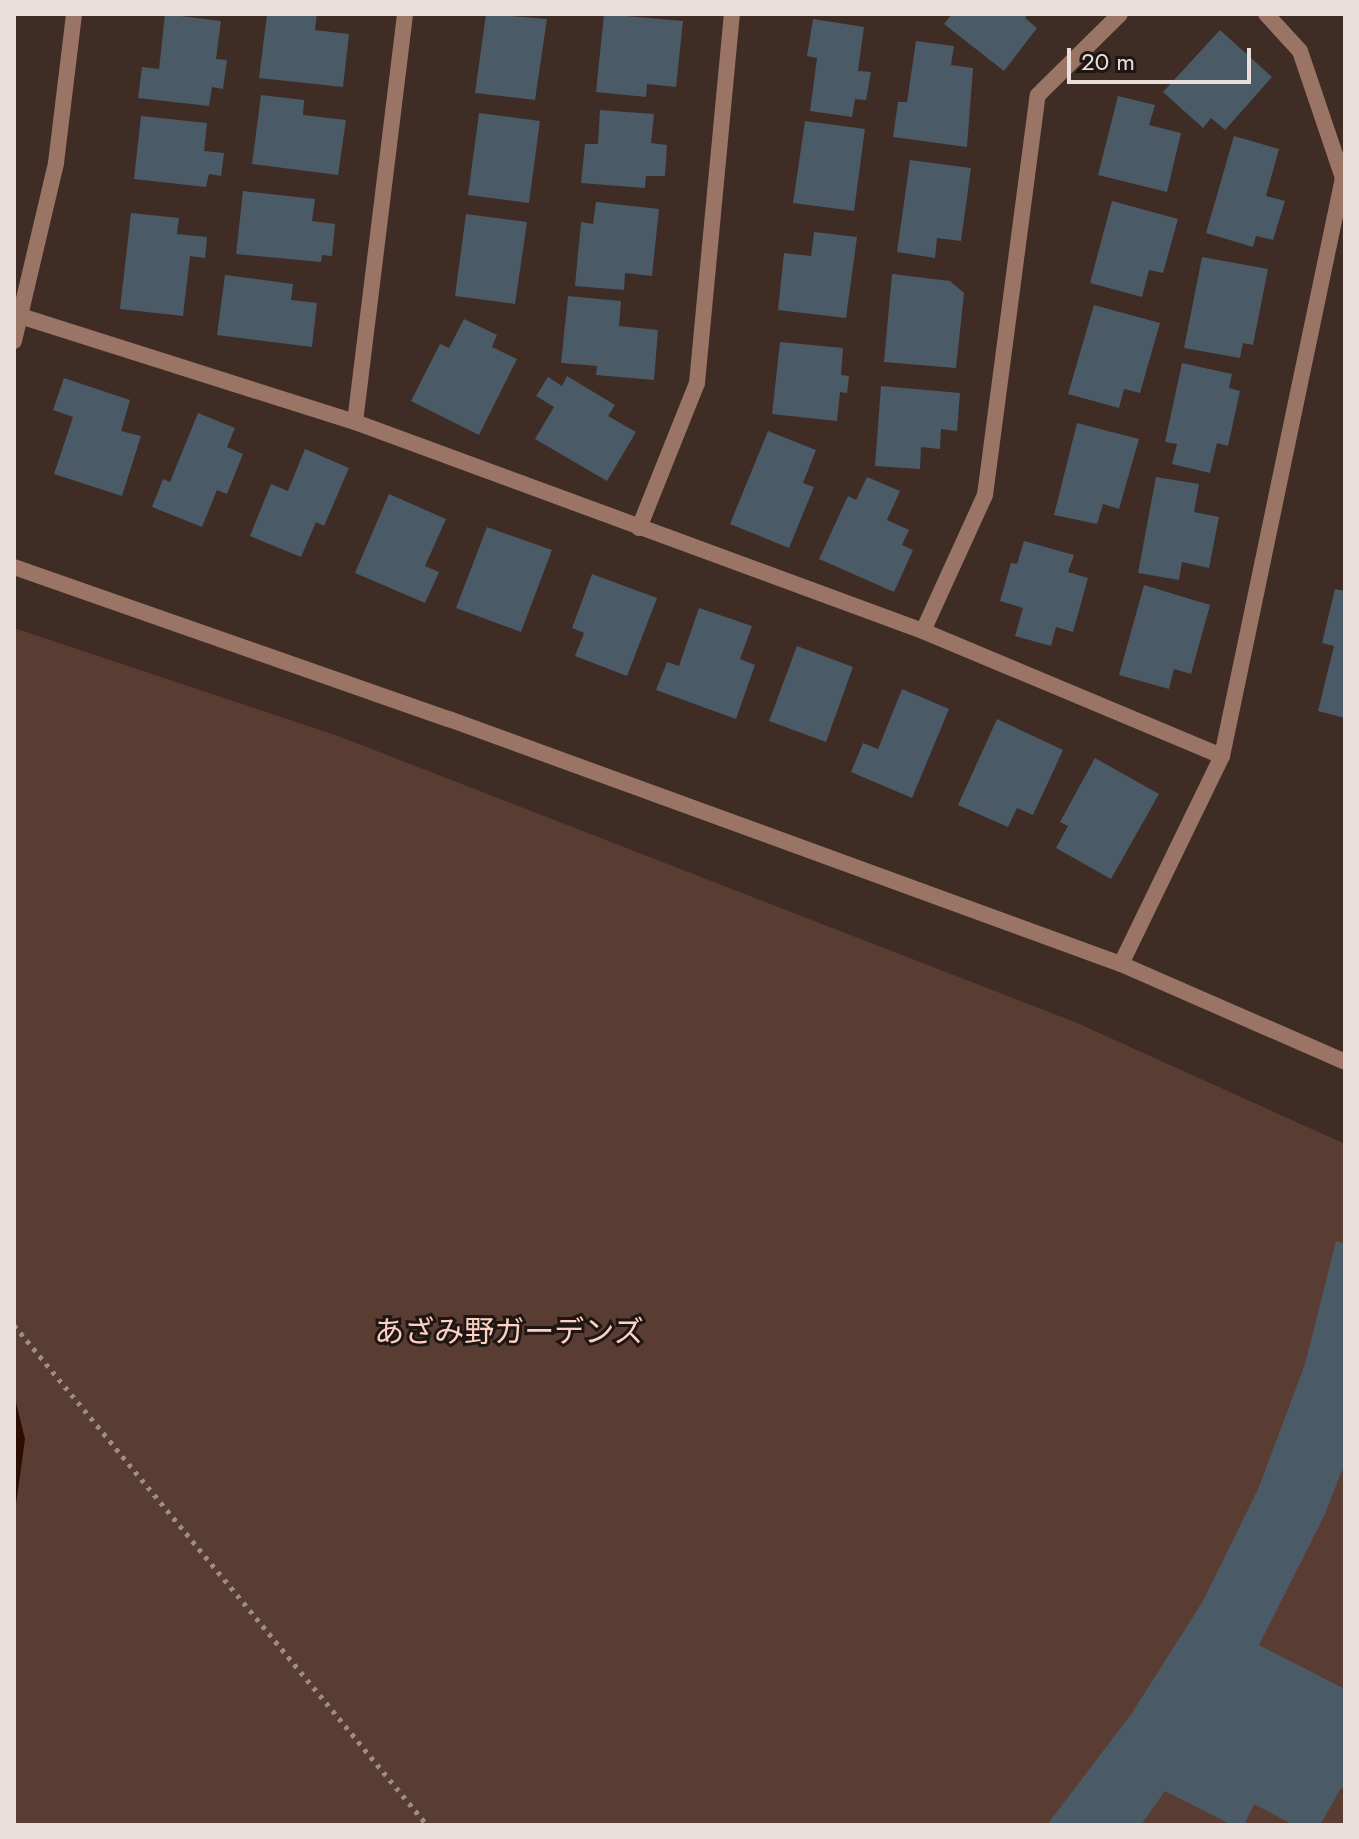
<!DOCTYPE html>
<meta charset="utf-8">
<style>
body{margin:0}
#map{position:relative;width:1359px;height:1839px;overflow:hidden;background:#3e2c25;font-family:Jost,"Noto Sans JP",sans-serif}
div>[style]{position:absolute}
.green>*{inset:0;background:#5a3d32}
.water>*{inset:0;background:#2d0c01}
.building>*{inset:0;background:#4a5a67}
.path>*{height:5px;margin-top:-2.5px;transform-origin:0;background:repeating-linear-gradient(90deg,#9b8d87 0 4px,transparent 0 10px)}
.minor>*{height:16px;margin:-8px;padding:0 8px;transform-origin:8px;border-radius:8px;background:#9a7465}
.tertiary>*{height:16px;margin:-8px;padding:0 8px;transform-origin:8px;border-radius:8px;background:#9a7465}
span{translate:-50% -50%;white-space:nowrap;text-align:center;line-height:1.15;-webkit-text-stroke:6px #1f1613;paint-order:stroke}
.park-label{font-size:30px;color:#fcd1c1}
.frame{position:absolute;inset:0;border:16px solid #eadeda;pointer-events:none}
.scale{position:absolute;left:1067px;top:48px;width:184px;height:36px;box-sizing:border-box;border:4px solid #eadeda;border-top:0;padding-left:10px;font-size:24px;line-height:28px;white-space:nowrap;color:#eadeda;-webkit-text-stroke:6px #1f1613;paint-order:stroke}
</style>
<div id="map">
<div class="green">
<div style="clip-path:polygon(14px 628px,338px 736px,1077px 1023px,1345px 1144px,1345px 1825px,14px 1825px)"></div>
</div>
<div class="water">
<div style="clip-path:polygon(14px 1395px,25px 1439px,14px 1519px)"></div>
</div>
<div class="building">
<div style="clip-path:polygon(165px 14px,221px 21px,216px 59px,227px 60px,223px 89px,212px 87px,209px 106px,138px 98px,142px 67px,159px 69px)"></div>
<div style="clip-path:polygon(267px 14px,317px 14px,315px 30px,349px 34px,343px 87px,259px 78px)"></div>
<div style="clip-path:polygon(486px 14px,547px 19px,535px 100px,475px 93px)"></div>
<div style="clip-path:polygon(604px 14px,683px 21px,676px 87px,647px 84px,646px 97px,596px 92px)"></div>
<div style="clip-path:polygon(952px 14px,1028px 14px,1025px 18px,1037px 28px,1004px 71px,944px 24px)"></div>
<div style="clip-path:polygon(813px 19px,864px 27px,858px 71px,871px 72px,866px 100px,855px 99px,852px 117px,810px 111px,817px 58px,807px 56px)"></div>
<div style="clip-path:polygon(1220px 30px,1272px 77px,1225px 130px,1211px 118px,1203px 128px,1163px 92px)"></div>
<div style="clip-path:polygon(916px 41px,954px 46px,951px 65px,973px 68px,967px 147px,893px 137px,898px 102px,907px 102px)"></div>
<div style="clip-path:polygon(261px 95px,304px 100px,303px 115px,346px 120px,338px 175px,252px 164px)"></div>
<div style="clip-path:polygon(1118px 96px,1155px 105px,1149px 125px,1181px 133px,1167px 192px,1098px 175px)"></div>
<div style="clip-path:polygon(600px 110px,654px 114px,651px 143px,667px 145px,665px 176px,646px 176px,645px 188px,581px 183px,585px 144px,598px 144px)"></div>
<div style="clip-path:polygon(479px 113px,540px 121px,529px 203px,468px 195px)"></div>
<div style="clip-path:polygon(141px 116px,207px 123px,204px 151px,224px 153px,221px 176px,209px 174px,206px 187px,134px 179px)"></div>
<div style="clip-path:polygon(805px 121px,865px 129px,854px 211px,793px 203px)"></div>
<div style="clip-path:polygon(1234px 136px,1279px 149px,1266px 196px,1285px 201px,1273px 240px,1256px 236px,1253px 247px,1206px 233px)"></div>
<div style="clip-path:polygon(910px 160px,971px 168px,961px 241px,937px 238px,935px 258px,897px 252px)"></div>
<div style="clip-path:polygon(243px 191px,315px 199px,312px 221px,335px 224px,332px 256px,322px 255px,321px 262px,236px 254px)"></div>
<div style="clip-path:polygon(1112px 201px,1178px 219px,1163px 273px,1149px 270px,1142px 297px,1090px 283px)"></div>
<div style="clip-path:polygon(596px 202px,659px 209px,652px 276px,625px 273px,624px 290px,575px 286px,581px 222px,593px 224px)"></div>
<div style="clip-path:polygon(131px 213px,179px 218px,177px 234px,207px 237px,205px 258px,190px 256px,183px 316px,120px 309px)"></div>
<div style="clip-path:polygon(466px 214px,527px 222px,515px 304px,455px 296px)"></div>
<div style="clip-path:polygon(814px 232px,857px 237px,846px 318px,778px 310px,784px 253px,811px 256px)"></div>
<div style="clip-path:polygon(1202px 257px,1268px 269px,1253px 345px,1243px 343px,1240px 358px,1184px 348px)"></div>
<div style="clip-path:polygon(892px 274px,950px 281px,964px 293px,956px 368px,884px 362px)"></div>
<div style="clip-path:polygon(225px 275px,293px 284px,291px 300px,317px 303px,312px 347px,217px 335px)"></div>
<div style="clip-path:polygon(568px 296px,621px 301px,619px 326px,658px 330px,654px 380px,596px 375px,597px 366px,561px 363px)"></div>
<div style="clip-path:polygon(1094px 305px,1160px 323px,1140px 393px,1124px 389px,1119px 408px,1068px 394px)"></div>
<div style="clip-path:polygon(464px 319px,497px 335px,492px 347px,517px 359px,479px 435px,411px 401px,440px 344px,449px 348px)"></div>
<div style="clip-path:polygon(780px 342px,843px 348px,841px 375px,849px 376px,847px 393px,840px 392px,837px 421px,772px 414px)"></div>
<div style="clip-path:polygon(1182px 363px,1232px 374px,1229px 388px,1240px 391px,1228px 446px,1217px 443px,1210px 473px,1172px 464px,1177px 444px,1165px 442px)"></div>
<div style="clip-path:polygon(567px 376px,615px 405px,608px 416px,636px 432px,607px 481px,535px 439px,554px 407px,536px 396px,548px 377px,562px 386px)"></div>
<div style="clip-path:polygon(64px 378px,130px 400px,121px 431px,141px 436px,122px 496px,54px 474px,73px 417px,53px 410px)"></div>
<div style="clip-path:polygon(881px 386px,960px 393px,957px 431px,941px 429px,940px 449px,921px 447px,920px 469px,875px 466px)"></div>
<div style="clip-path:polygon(198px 413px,235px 428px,227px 447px,243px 454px,227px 494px,217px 490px,202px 527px,152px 507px,163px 479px,170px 482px)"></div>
<div style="clip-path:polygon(1077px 423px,1139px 439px,1119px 509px,1103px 504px,1097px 524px,1054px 515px)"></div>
<div style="clip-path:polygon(768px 431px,816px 450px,803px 483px,814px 487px,789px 548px,730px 524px)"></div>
<div style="clip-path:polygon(305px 449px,349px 468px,324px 526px,316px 522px,301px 557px,250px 536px,271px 484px,288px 491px)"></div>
<div style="clip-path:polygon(867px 477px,900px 491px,887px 520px,909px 530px,902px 545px,913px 550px,894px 592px,819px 559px,848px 496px,856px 500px)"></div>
<div style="clip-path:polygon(1156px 477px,1199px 484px,1194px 512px,1219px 517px,1209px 568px,1182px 562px,1179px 580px,1138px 573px)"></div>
<div style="clip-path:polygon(389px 494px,446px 519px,425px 566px,439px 572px,425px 603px,355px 573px)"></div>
<div style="clip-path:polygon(487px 527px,552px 550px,521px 632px,456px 608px)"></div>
<div style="clip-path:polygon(1024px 541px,1074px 555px,1068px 572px,1088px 578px,1073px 632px,1056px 627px,1051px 646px,1015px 636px,1023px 608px,1000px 601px,1011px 563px,1017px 564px)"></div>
<div style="clip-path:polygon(592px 574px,657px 598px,627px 676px,575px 656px,584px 633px,572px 628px)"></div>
<div style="clip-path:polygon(1144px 585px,1210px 605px,1191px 674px,1174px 669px,1169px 689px,1119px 675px)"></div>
<div style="clip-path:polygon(1335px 589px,1345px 591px,1345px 718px,1318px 711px,1334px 646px,1322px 643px)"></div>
<div style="clip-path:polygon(699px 608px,752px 626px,740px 659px,755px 665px,736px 719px,656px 690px,667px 662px,679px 666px)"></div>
<div style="clip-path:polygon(797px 646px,853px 667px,826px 742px,769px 721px)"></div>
<div style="clip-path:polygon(902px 689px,949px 709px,912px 798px,851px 772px,863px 743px,878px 749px)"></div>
<div style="clip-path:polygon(997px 719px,1063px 750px,1033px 815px,1017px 808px,1008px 827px,958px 805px)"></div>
<div style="clip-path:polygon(1095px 758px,1159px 794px,1111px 879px,1056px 848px,1068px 826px,1060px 822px)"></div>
<div style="clip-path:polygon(1336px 1241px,1345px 1244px,1345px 1462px,1325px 1514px,1259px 1645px,1345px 1689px,1345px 1789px,1341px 1788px,1320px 1825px,1294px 1825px,1254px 1804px,1244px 1825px,1232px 1825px,1165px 1791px,1141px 1825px,1047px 1825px,1132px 1713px,1203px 1601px,1259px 1487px,1305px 1364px)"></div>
</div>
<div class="path">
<div style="left:14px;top:1325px;width:649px;rotate:50.44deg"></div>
</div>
<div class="minor">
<div style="left:14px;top:314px;width:358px;rotate:17.6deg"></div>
<div style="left:355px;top:422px;width:605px;rotate:20.2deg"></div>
<div style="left:923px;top:631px;width:324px;rotate:22.7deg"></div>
<div style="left:14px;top:341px;width:183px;rotate:-76.7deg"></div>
<div style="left:56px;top:163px;width:150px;rotate:-83.1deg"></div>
<div style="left:355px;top:422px;width:411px;rotate:-83deg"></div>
<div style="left:639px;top:528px;width:156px;rotate:-68.2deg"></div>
<div style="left:697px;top:383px;width:371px;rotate:-84.6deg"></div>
<div style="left:923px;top:631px;width:149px;rotate:-65.5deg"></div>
<div style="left:985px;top:495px;width:403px;rotate:-82.5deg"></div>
<div style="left:1038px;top:95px;width:115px;rotate:-44.6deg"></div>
<div style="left:1121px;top:964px;width:231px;rotate:-64.1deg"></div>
<div style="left:1222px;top:756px;width:591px;rotate:-78.18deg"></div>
<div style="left:1343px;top:178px;width:134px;rotate:-108.7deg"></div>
<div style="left:1300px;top:51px;width:50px;rotate:-132.6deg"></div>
</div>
<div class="tertiary">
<div style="left:14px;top:567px;width:461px;rotate:19.3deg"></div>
<div style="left:449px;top:719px;width:715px;rotate:20.03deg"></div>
<div style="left:1121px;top:964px;width:244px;rotate:23.6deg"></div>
</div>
<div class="park-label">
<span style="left:509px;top:1332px">あざみ野ガーデンズ</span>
</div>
<div class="frame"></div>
<div class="scale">20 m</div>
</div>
